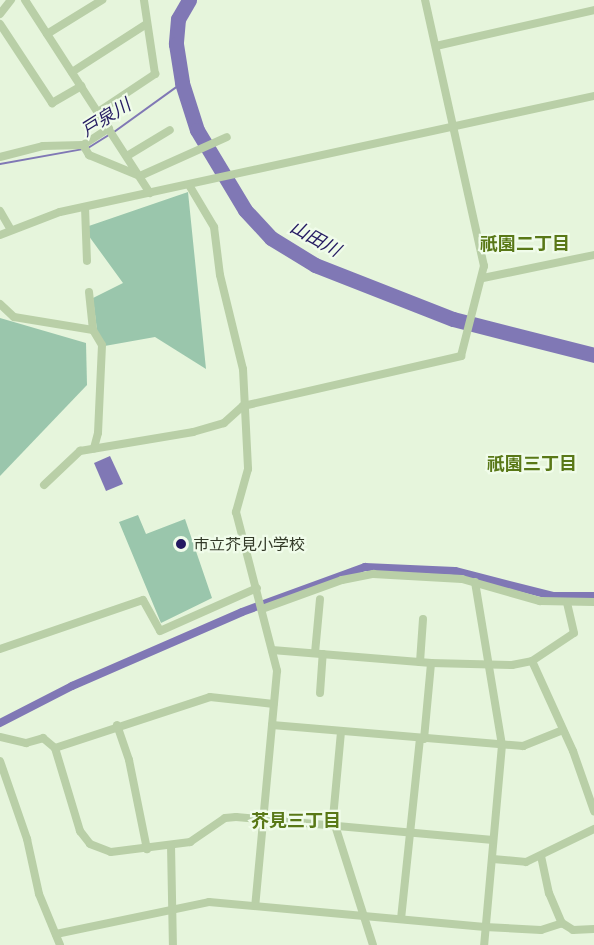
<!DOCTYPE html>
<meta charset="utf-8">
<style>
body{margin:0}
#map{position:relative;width:594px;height:945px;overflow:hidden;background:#e6f5dc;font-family:Mulish,"Noto Sans JP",sans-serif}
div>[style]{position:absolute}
.green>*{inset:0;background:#9ac6ac}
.water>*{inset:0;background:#8078b5}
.stream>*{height:2px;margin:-1px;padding:0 1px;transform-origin:1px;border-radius:1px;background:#8078b5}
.canal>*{height:8px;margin:-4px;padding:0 4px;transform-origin:4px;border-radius:4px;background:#8078b5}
.river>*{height:15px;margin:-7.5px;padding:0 7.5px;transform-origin:7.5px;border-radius:7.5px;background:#8078b5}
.minor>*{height:8px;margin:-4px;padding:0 4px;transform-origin:4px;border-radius:4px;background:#b9cfa7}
.dots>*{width:16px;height:16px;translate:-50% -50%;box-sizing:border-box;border:3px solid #f0fcea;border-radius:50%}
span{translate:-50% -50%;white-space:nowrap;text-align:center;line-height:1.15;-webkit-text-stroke:4.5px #f0fcea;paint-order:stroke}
.poi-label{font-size:16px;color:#333a28}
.left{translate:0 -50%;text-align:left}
.water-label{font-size:18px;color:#231961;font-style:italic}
.neighbourhood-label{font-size:18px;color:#597817;font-weight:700}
</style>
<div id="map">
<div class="green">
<div style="clip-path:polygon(188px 192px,206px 369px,155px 337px,99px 347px,93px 298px,123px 283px,83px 228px)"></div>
<div style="clip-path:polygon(0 318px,86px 343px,87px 385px,0 476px)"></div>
<div style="clip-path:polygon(138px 515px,146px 534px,185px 519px,212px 598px,161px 623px,119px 522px)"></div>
</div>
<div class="water">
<div style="clip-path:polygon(110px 456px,123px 484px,106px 491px,94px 463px)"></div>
</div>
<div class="stream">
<div style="left:114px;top:132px;width:84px;rotate:-35.8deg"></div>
<div style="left:88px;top:148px;width:25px;rotate:-32deg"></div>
<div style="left:0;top:164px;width:84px;rotate:-10.2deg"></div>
</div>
<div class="canal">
<div style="left:0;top:723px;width:81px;rotate:-27.2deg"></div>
<div style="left:72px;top:686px;width:185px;rotate:-23.5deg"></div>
<div style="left:242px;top:612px;width:131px;rotate:-20.1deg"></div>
<div style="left:365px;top:567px;width:90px;rotate:2.5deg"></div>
<div style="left:455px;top:571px;width:101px;rotate:14.3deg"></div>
<div style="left:553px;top:596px;width:41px"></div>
</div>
<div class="river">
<div style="left:189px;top:0;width:22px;rotate:120deg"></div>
<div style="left:178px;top:19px;width:25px;rotate:95deg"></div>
<div style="left:176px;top:44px;width:39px;rotate:81deg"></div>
<div style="left:182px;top:83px;width:49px;rotate:72.3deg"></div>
<div style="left:197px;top:130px;width:93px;rotate:59deg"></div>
<div style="left:245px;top:210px;width:38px;rotate:47deg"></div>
<div style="left:271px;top:238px;width:52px;rotate:31.5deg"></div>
<div style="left:315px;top:265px;width:148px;rotate:21.4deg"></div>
<div style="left:453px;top:319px;width:146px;rotate:14.3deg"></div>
</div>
<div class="minor">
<div style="left:25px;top:0;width:230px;rotate:57.1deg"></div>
<div style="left:0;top:14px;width:18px;rotate:-52deg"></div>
<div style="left:0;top:24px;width:95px;rotate:56.6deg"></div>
<div style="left:52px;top:103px;width:34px;rotate:-30deg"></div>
<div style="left:47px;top:34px;width:65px;rotate:-31.7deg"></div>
<div style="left:436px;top:46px;width:162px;rotate:-12.8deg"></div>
<div style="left:72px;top:72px;width:87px;rotate:-32.8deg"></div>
<div style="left:98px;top:112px;width:69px;rotate:-33.7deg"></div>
<div style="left:155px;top:74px;width:75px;rotate:-98.5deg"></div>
<div style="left:83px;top:145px;width:12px;rotate:59deg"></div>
<div style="left:89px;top:155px;width:55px;rotate:22.4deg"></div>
<div style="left:140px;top:176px;width:95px;rotate:-24.1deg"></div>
<div style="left:127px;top:156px;width:50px;rotate:-31.2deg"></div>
<div style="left:0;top:157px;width:44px;rotate:-14.3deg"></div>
<div style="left:43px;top:146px;width:40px;rotate:-1.4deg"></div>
<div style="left:83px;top:145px;width:31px;rotate:-33deg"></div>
<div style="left:189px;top:185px;width:49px;rotate:59.2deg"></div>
<div style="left:214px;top:227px;width:48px;rotate:82.9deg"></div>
<div style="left:220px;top:275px;width:97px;rotate:76.3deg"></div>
<div style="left:243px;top:369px;width:100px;rotate:87.1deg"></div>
<div style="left:248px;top:469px;width:45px;rotate:105.6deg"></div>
<div style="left:236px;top:512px;width:164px;rotate:75.5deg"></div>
<div style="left:277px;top:671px;width:236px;rotate:95.3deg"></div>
<div style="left:85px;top:207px;width:54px;rotate:87.9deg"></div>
<div style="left:0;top:211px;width:22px;rotate:60deg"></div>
<div style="left:0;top:235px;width:64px;rotate:-21deg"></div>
<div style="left:60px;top:212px;width:546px;rotate:-12.26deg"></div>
<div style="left:483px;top:278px;width:113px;rotate:-11.7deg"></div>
<div style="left:89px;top:292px;width:38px;rotate:84deg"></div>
<div style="left:93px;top:330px;width:17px;rotate:59deg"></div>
<div style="left:102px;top:345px;width:88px;rotate:92.6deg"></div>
<div style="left:98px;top:433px;width:16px;rotate:105deg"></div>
<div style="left:0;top:304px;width:19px;rotate:43deg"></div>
<div style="left:14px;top:317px;width:80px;rotate:9.3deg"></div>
<div style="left:44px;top:485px;width:50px;rotate:-43.4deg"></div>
<div style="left:80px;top:451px;width:115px;rotate:-9.5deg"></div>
<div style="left:193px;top:432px;width:32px;rotate:-16deg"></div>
<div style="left:224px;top:423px;width:25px;rotate:-42deg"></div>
<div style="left:243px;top:406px;width:224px;rotate:-12.9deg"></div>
<div style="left:461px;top:356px;width:93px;rotate:-75.7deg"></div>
<div style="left:484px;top:266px;width:272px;rotate:-102.5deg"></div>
<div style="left:475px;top:582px;width:165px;rotate:80.6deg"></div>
<div style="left:502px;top:745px;width:201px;rotate:95.1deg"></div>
<div style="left:262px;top:609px;width:85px;rotate:-19.9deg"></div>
<div style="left:342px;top:580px;width:32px;rotate:-11deg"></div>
<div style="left:373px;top:574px;width:89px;rotate:3.2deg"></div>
<div style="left:462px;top:579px;width:81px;rotate:15.8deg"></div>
<div style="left:540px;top:601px;width:54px;rotate:1.1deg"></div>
<div style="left:0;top:649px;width:151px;rotate:-18.9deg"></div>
<div style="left:143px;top:600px;width:35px;rotate:61deg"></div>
<div style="left:160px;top:631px;width:106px;rotate:-23.9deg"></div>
<div style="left:272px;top:650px;width:160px;rotate:4.7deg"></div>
<div style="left:431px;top:663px;width:81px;rotate:1.4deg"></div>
<div style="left:512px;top:665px;width:20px;rotate:-11deg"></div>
<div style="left:532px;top:661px;width:50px;rotate:-33.7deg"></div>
<div style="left:574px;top:633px;width:31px;rotate:-103deg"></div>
<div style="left:315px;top:653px;width:54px;rotate:-84.7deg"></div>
<div style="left:532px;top:661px;width:99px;rotate:65.5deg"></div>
<div style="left:573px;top:751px;width:64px;rotate:70.7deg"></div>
<div style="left:420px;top:662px;width:43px;rotate:-86deg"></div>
<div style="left:320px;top:693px;width:39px;rotate:-86deg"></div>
<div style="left:117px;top:725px;width:37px;rotate:71deg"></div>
<div style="left:129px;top:760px;width:91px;rotate:78.6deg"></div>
<div style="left:272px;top:725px;width:252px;rotate:4.8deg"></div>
<div style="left:523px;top:746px;width:43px;rotate:-21.8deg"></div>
<div style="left:341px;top:732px;width:87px;rotate:95.3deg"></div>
<div style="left:333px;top:819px;width:132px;rotate:72.4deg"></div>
<div style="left:0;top:737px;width:27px;rotate:13deg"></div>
<div style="left:26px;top:743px;width:18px;rotate:-16deg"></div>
<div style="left:43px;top:738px;width:16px;rotate:40deg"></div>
<div style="left:55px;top:748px;width:87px;rotate:73.2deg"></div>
<div style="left:80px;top:831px;width:16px;rotate:52deg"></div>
<div style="left:90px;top:844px;width:22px;rotate:21deg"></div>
<div style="left:111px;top:852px;width:80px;rotate:-7.2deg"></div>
<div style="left:190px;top:842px;width:42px;rotate:-34.4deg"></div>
<div style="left:225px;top:818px;width:11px;rotate:-5deg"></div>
<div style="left:236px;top:817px;width:258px;rotate:5.1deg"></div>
<div style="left:424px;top:739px;width:76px;rotate:-84.7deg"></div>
<div style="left:55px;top:748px;width:163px;rotate:-18.2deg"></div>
<div style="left:210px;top:697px;width:64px;rotate:6.2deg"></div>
<div style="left:0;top:761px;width:83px;rotate:70.9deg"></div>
<div style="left:27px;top:839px;width:56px;rotate:77.7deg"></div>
<div style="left:39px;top:894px;width:55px;rotate:67.6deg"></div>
<div style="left:171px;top:845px;width:100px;rotate:88.9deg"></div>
<div style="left:541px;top:856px;width:38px;rotate:78deg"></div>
<div style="left:549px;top:893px;width:33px;rotate:67deg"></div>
<div style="left:562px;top:923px;width:13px;rotate:32deg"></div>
<div style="left:573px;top:930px;width:21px;rotate:-3deg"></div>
<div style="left:493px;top:859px;width:33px;rotate:5deg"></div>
<div style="left:526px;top:862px;width:76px;rotate:-25.9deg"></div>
<div style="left:401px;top:919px;width:182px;rotate:-84deg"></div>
<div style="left:56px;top:934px;width:156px;rotate:-11.8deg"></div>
<div style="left:209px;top:902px;width:277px;rotate:5.2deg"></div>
<div style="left:485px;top:927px;width:56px;rotate:3.1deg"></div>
<div style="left:541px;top:930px;width:22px;rotate:-18deg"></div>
</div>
<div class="dots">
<div style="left:181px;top:544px;background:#231961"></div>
</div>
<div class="poi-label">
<span class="left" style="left:193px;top:544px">市立芥見小学校</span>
</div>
<div class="water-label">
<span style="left:106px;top:118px;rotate:-32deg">戸泉川</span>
<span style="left:315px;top:239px;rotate:29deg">山田川</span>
</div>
<div class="neighbourhood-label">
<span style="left:525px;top:244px">祇園二丁目</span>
<span style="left:532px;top:464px">祇園三丁目</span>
<span style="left:296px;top:821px">芥見三丁目</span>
</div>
</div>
